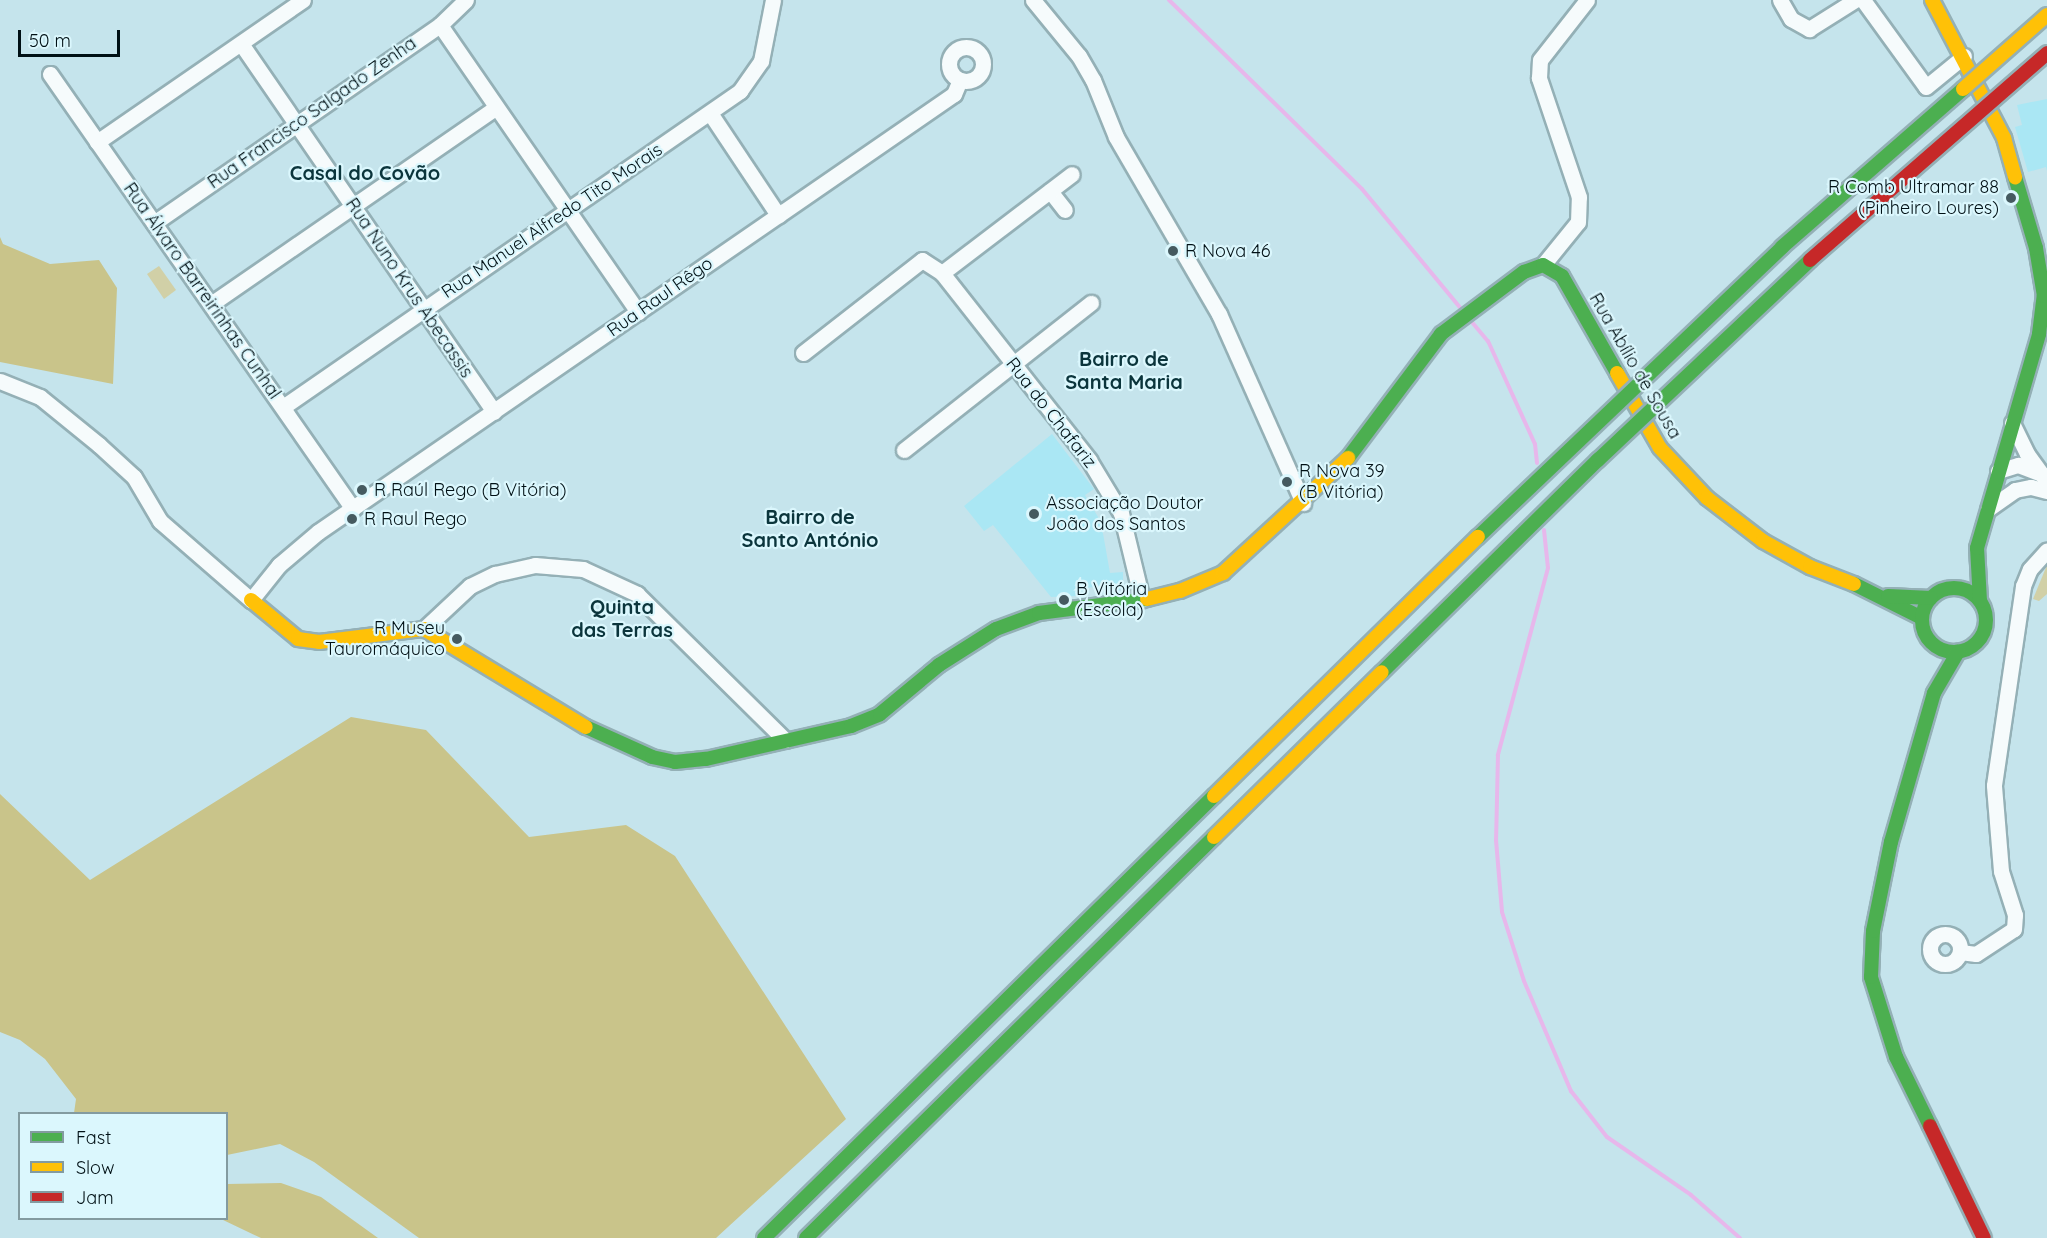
<!DOCTYPE html>
<meta charset="utf-8">
<style>
body{margin:0}
#map{position:relative;width:2047px;height:1238px;overflow:hidden;background:#c5e4ec;font-family:Quicksand,sans-serif}
div>[style]{position:absolute}
.built>*{inset:0;background:#aae7f4}
.green>*{inset:0;background:#d1d0a7}
.forest>*{inset:0;background:#c9c48a}
.stream>*{height:4px;margin:-2px;padding:0 2px;transform-origin:2px;border-radius:2px;background:#e7b7eb}
.roads{filter:drop-shadow(2px 0 #94b0b6) drop-shadow(-2px 0 #94b0b6) drop-shadow(0 2px #94b0b6) drop-shadow(0 -2px #94b0b6)}
.street>*{height:15px;margin:-7.5px;padding:0 7.5px;transform-origin:7.5px;border-radius:7.5px;background:#f6fbfc}
.street>.ring{margin:-7.5px;padding:0;box-sizing:content-box;background:none;border:15px solid #f6fbfc;border-radius:50%}
.fast>*{height:14px;margin:-7px;padding:0 7px;transform-origin:7px;border-radius:7px;background:#4caf50}
.fast>.ring{margin:-7px;padding:0;box-sizing:content-box;background:none;border:14px solid #4caf50;border-radius:50%}
.slow>*{height:14px;margin:-7px;padding:0 7px;transform-origin:7px;border-radius:7px;background:#ffc107}
.jam>*{height:14px;margin:-7px;padding:0 7px;transform-origin:7px;border-radius:7px;background:#c62828}
.bridges{filter:drop-shadow(2px 0 #94b0b6) drop-shadow(-2px 0 #94b0b6) drop-shadow(0 2px #94b0b6) drop-shadow(0 -2px #94b0b6)}
.fast-bridge>*{height:14px;margin:-7px;padding:0 7px;transform-origin:7px;border-radius:7px;background:#4caf50}
.slow-bridge>*{height:14px;margin:-7px;padding:0 7px;transform-origin:7px;border-radius:7px;background:#ffc107}
.jam-bridge>*{height:14px;margin:-7px;padding:0 7px;transform-origin:7px;border-radius:7px;background:#c62828}
.dots>*{width:16px;height:16px;translate:-50% -50%;box-sizing:border-box;border:3px solid #dbf7fd;border-radius:50%}
span{translate:-50% -50%;white-space:nowrap;text-align:center;line-height:1.15;-webkit-text-stroke:4.5px #dbf7fd;paint-order:stroke}
.street-label{font-size:18px;color:#001015}
.poi-label{font-size:18px;color:#001015}
.right{translate:-100% -50%;text-align:right}
.left{translate:0 -50%;text-align:left}
.neighbourhood-label{font-size:20px;color:#0b353c;font-weight:700}
.legend{position:absolute;left:18px;top:1112px;width:210px;height:108px;box-sizing:border-box;background:#dbf7fd;border:2px solid #839ba0;margin:0;padding:8px 10px;list-style:none;font-size:18px;color:#001015}
.legend li{display:flex;align-items:center;gap:12px;height:30px}
.legend b{width:30px;border:2px solid #839ba0}
.scale{position:absolute;left:18px;top:30px;width:102px;height:27px;box-sizing:border-box;border:3px solid #001015;border-top:0;padding-left:8px;font-size:18px;line-height:21px;white-space:nowrap;color:#001015;-webkit-text-stroke:4px #dbf7fd;paint-order:stroke}
</style>
<div id="map">
<div class="built">
<div style="clip-path:polygon(2047px 99px,2047px 171px,2046px 167px,2028px 172px,2015px 127px,2022px 125px,2017px 105px)"></div>
<div style="clip-path:polygon(1052px 434px,1094px 489px,1085px 495px,1101px 522px,1110px 573px,1123px 572px,1123px 587px,1118px 591px,1112px 591px,1112px 585px,1085px 588px,1076px 596px,1051px 597px,993px 525px,984px 531px,964px 506px)"></div>
</div>
<div class="green">
<div style="clip-path:polygon(159px 266px,176px 290px,164px 299px,147px 274px)"></div>
<div style="clip-path:polygon(2047px 565px,2047px 594px,2039px 601px,2033px 599px)"></div>
</div>
<div class="forest">
<div style="clip-path:polygon(0 237px,3px 244px,50px 264px,99px 260px,117px 288px,113px 384px,0 362px)"></div>
<div style="clip-path:polygon(351px 717px,426px 730px,529px 837px,626px 825px,675px 856px,846px 1119px,716px 1238px,419px 1238px,314px 1162px,280px 1144px,227px 1155px,226px 1114px,74px 1113px,76px 1099px,45px 1059px,20px 1040px,0 1032px,0 794px,90px 880px)"></div>
<div style="clip-path:polygon(281px 1183px,321px 1197px,378px 1238px,261px 1238px,221px 1219px,226px 1218px,227px 1184px)"></div>
</div>
<div class="stream">
<div style="left:1169px;top:0;width:270px;rotate:44.4deg"></div>
<div style="left:1362px;top:189px;width:158px;rotate:50.4deg"></div>
<div style="left:1471px;top:321px;width:26px;rotate:50deg"></div>
<div style="left:1488px;top:341px;width:113px;rotate:65.5deg"></div>
<div style="left:1535px;top:444px;width:19px;rotate:84deg"></div>
<div style="left:1544px;top:530px;width:38px;rotate:84deg"></div>
<div style="left:1548px;top:568px;width:194px;rotate:105deg"></div>
<div style="left:1498px;top:755px;width:85px;rotate:91.3deg"></div>
<div style="left:1496px;top:840px;width:72px;rotate:85.2deg"></div>
<div style="left:1502px;top:912px;width:72px;rotate:72.3deg"></div>
<div style="left:1524px;top:981px;width:120px;rotate:66.9deg"></div>
<div style="left:1571px;top:1091px;width:58px;rotate:52deg"></div>
<div style="left:1607px;top:1137px;width:102px;rotate:34.6deg"></div>
<div style="left:1691px;top:1195px;width:65px;rotate:41.3deg"></div>
</div>
<div class="roads">
<div class="street">
<div style="left:1033px;top:0;width:72px;rotate:50.6deg"></div>
<div style="left:1079px;top:56px;width:28px;rotate:60deg"></div>
<div style="left:1093px;top:80px;width:61px;rotate:68deg"></div>
<div style="left:1116px;top:137px;width:205px;rotate:59.8deg"></div>
<div style="left:1219px;top:314px;width:207px;rotate:66deg"></div>
<div style="left:1780px;top:0;width:22px;rotate:60deg"></div>
<div style="left:1791px;top:19px;width:21px;rotate:29deg"></div>
<div style="left:1809px;top:29px;width:54px;rotate:-32.2deg"></div>
<div style="left:1863px;top:0;width:107px;rotate:54.1deg"></div>
<div style="left:1926px;top:87px;width:49px;rotate:-39.2deg"></div>
<div style="left:440px;top:25px;width:349px;rotate:55.4deg"></div>
<div style="left:242px;top:45px;width:445px;rotate:55.5deg"></div>
<div class="ring" style="left:949px;top:47px;width:19px;height:19px"></div>
<div style="left:50px;top:74px;width:530px;rotate:55.14deg"></div>
<div style="left:710px;top:113px;width:123px;rotate:56.3deg"></div>
<div style="left:97px;top:142px;width:250px;rotate:-34.6deg"></div>
<div style="left:1050px;top:191px;width:24px;rotate:52deg"></div>
<div style="left:154px;top:223px;width:348px;rotate:-34.7deg"></div>
<div style="left:440px;top:25px;width:36px;rotate:-44deg"></div>
<div style="left:1543px;top:265px;width:55px;rotate:-50.9deg"></div>
<div style="left:1578px;top:222px;width:25px;rotate:-88deg"></div>
<div style="left:1579px;top:197px;width:126px;rotate:-108.6deg"></div>
<div style="left:1539px;top:78px;width:18px;rotate:-87deg"></div>
<div style="left:1540px;top:60px;width:76px;rotate:-51.9deg"></div>
<div style="left:942px;top:273px;width:238px;rotate:51.8deg"></div>
<div style="left:1089px;top:460px;width:62px;rotate:58.9deg"></div>
<div style="left:1121px;top:513px;width:89px;rotate:76.4deg"></div>
<div style="left:211px;top:304px;width:345px;rotate:-34.6deg"></div>
<div style="left:803px;top:353px;width:151px;rotate:-38deg"></div>
<div style="left:922px;top:260px;width:24px;rotate:33deg"></div>
<div style="left:942px;top:273px;width:163px;rotate:-37.3deg"></div>
<div style="left:0;top:381px;width:43px;rotate:21.8deg"></div>
<div style="left:40px;top:397px;width:76px;rotate:39.1deg"></div>
<div style="left:99px;top:445px;width:47px;rotate:42.4deg"></div>
<div style="left:134px;top:477px;width:51px;rotate:59.4deg"></div>
<div style="left:160px;top:521px;width:121px;rotate:41deg"></div>
<div style="left:251px;top:600px;width:45px;rotate:-51.3deg"></div>
<div style="left:279px;top:565px;width:51px;rotate:-40.2deg"></div>
<div style="left:318px;top:532px;width:772px;rotate:-34.55deg"></div>
<div style="left:954px;top:94px;width:15px;rotate:-67deg"></div>
<div style="left:283px;top:407px;width:556px;rotate:-34.66deg"></div>
<div style="left:740px;top:91px;width:37px;rotate:-55deg"></div>
<div style="left:761px;top:61px;width:62px;rotate:-78.9deg"></div>
<div style="left:2012px;top:423px;width:34px;rotate:64deg"></div>
<div style="left:2027px;top:454px;width:34px;rotate:54deg"></div>
<div style="left:904px;top:450px;width:238px;rotate:-38.2deg"></div>
<div style="left:1998px;top:471px;width:21px;rotate:-17deg"></div>
<div style="left:2018px;top:465px;width:26px;rotate:21deg"></div>
<div style="left:1988px;top:509px;width:33px;rotate:-35deg"></div>
<div style="left:2015px;top:490px;width:16px;rotate:-11deg"></div>
<div style="left:2031px;top:487px;width:16px;rotate:14deg"></div>
<div style="left:424px;top:629px;width:63px;rotate:-43.1deg"></div>
<div style="left:470px;top:586px;width:28px;rotate:-26deg"></div>
<div style="left:495px;top:574px;width:41px;rotate:-12.7deg"></div>
<div style="left:535px;top:565px;width:48px;rotate:4.8deg"></div>
<div style="left:583px;top:569px;width:60px;rotate:24.8deg"></div>
<div style="left:637px;top:594px;width:208px;rotate:44.6deg"></div>
<div class="ring" style="left:1930px;top:934px;width:15px;height:15px"></div>
<div style="left:1960px;top:952px;width:16px;rotate:7deg"></div>
<div style="left:1976px;top:954px;width:45px;rotate:-33.3deg"></div>
<div style="left:2014px;top:929px;width:14px;rotate:-86deg"></div>
<div style="left:2015px;top:915px;width:46px;rotate:-107.7deg"></div>
<div style="left:2001px;top:871px;width:86px;rotate:-94.7deg"></div>
<div style="left:1994px;top:785px;width:201px;rotate:-81.7deg"></div>
<div style="left:2023px;top:586px;width:18px;rotate:-68deg"></div>
<div style="left:2030px;top:569px;width:25px;rotate:-48deg"></div>
</div>
<div class="fast">
<div style="left:1348px;top:458px;width:155px;rotate:-53.1deg"></div>
<div style="left:1441px;top:334px;width:104px;rotate:-36.8deg"></div>
<div style="left:1524px;top:272px;width:20px;rotate:-20deg"></div>
<div style="left:1543px;top:265px;width:22px;rotate:30deg"></div>
<div style="left:1562px;top:276px;width:112px;rotate:60.4deg"></div>
<div style="left:1854px;top:584px;width:76px;rotate:26.6deg"></div>
<div class="ring" style="left:1922px;top:588px;width:50px;height:50px"></div>
<div style="left:1888px;top:596px;width:43px;rotate:2.7deg"></div>
<div style="left:1980px;top:601px;width:53px;rotate:-93.2deg"></div>
<div style="left:1977px;top:548px;width:223px;rotate:-73.8deg"></div>
<div style="left:2039px;top:334px;width:38px;rotate:-83deg"></div>
<div style="left:2044px;top:296px;width:49px;rotate:-99.5deg"></div>
<div style="left:2036px;top:248px;width:74px;rotate:-106.5deg"></div>
<div style="left:586px;top:727px;width:72px;rotate:24.4deg"></div>
<div style="left:652px;top:757px;width:24px;rotate:12deg"></div>
<div style="left:675px;top:762px;width:31px;rotate:-6deg"></div>
<div style="left:706px;top:759px;width:149px;rotate:-12.8deg"></div>
<div style="left:851px;top:726px;width:31px;rotate:-22deg"></div>
<div style="left:880px;top:714px;width:77px;rotate:-39.7deg"></div>
<div style="left:939px;top:665px;width:67px;rotate:-32.3deg"></div>
<div style="left:996px;top:629px;width:46px;rotate:-20.4deg"></div>
<div style="left:1039px;top:613px;width:109px;rotate:-7.4deg"></div>
<div style="left:1930px;top:1126px;width:77px;rotate:-116.2deg"></div>
<div style="left:1896px;top:1057px;width:84px;rotate:-107.4deg"></div>
<div style="left:1871px;top:977px;width:46px;rotate:-87.5deg"></div>
<div style="left:1873px;top:931px;width:91px;rotate:-78.6deg"></div>
<div style="left:1891px;top:842px;width:155px;rotate:-73.9deg"></div>
<div style="left:1934px;top:693px;width:48px;rotate:-59.7deg"></div>
</div>
<div class="slow">
<div style="left:1932px;top:0;width:156px;rotate:62.4deg"></div>
<div style="left:2004px;top:138px;width:41px;rotate:74.2deg"></div>
<div style="left:1617px;top:373px;width:86px;rotate:60.2deg"></div>
<div style="left:1660px;top:448px;width:69px;rotate:46.8deg"></div>
<div style="left:1707px;top:498px;width:71px;rotate:37.5deg"></div>
<div style="left:1763px;top:541px;width:54px;rotate:29deg"></div>
<div style="left:1810px;top:567px;width:47px;rotate:21.1deg"></div>
<div style="left:1147px;top:599px;width:34px;rotate:-14deg"></div>
<div style="left:1180px;top:591px;width:47px;rotate:-22.7deg"></div>
<div style="left:1223px;top:573px;width:170px;rotate:-42.6deg"></div>
<div style="left:251px;top:600px;width:61px;rotate:39.7deg"></div>
<div style="left:298px;top:639px;width:21px;rotate:8deg"></div>
<div style="left:319px;top:642px;width:106px;rotate:-7.1deg"></div>
<div style="left:424px;top:629px;width:189px;rotate:31.2deg"></div>
</div>
<div class="jam">
<div style="left:1930px;top:1126px;width:124px;rotate:64.3deg"></div>
</div>
</div>
<div class="bridges">
<div class="fast-bridge">
<div style="left:1478px;top:537px;width:420px;rotate:-43.6deg"></div>
<div style="left:1782px;top:247px;width:240px;rotate:-41.1deg"></div>
<div style="left:1382px;top:672px;width:303px;rotate:-44.5deg"></div>
<div style="left:1598px;top:460px;width:291px;rotate:-43.3deg"></div>
<div style="left:764px;top:1238px;width:631px;rotate:-44.49deg"></div>
<div style="left:806px;top:1238px;width:572px;rotate:-44.5deg"></div>
</div>
<div class="slow-bridge">
<div style="left:1963px;top:89px;width:112px;rotate:-41.4deg"></div>
<div style="left:1214px;top:796px;width:370px;rotate:-44.5deg"></div>
<div style="left:1214px;top:837px;width:235px;rotate:-44.5deg"></div>
</div>
<div class="jam-bridge">
<div style="left:1810px;top:260px;width:315px;rotate:-41.1deg"></div>
</div>
</div>
<div class="dots">
<div style="left:2011px;top:198px;background:#455a60"></div>
<div style="left:1173px;top:251px;background:#455a60"></div>
<div style="left:1287px;top:482px;background:#455a60"></div>
<div style="left:362px;top:490px;background:#455a60"></div>
<div style="left:1034px;top:514px;background:#455a60"></div>
<div style="left:352px;top:519px;background:#455a60"></div>
<div style="left:1064px;top:600px;background:#455a60"></div>
<div style="left:457px;top:639px;background:#455a60"></div>
</div>
<div class="street-label">
<span style="left:312px;top:113px;rotate:-35deg">Rua Francisco Salgado Zenha</span>
<span style="left:552px;top:221px;rotate:-34deg">Rua Manuel Alfredo Tito Morais</span>
<span style="left:409px;top:288px;rotate:56deg">Rua Nuno Krus Abecassis</span>
<span style="left:202px;top:291px;rotate:55deg">Rua Álvaro Barreirinhas Cunhal</span>
<span style="left:660px;top:297px;rotate:-35deg">Rua Raul Rêgo</span>
<span style="left:1635px;top:366px;rotate:60deg">Rua Abílio de Sousa</span>
<span style="left:1051px;top:413px;rotate:52deg">Rua do Chafariz</span>
</div>
<div class="poi-label">
<span class="right" style="left:1999px;top:198px">R Comb Ultramar 88<br>(Pinheiro Loures)</span>
<span class="left" style="left:1185px;top:251px">R Nova 46</span>
<span class="left" style="left:1299px;top:482px">R Nova 39<br>(B Vitória)</span>
<span class="left" style="left:374px;top:490px">R Raúl Rego (B Vitória)</span>
<span class="left" style="left:1046px;top:514px">Associação Doutor<br>João dos Santos</span>
<span class="left" style="left:364px;top:519px">R Raul Rego</span>
<span class="left" style="left:1076px;top:600px">B Vitória<br>(Escola)</span>
<span class="right" style="left:445px;top:639px">R Museu<br>Tauromáquico</span>
</div>
<div class="neighbourhood-label">
<span style="left:365px;top:172px">Casal do Covão</span>
<span style="left:1124px;top:370px">Bairro de<br>Santa Maria</span>
<span style="left:810px;top:528px">Bairro de<br>Santo António</span>
<span style="left:622px;top:618px">Quinta<br>das Terras</span>
</div>
<ul class="legend">
<li><b style="height:8px;background:#4caf50"></b>Fast</li>
<li><b style="height:8px;background:#ffc107"></b>Slow</li>
<li><b style="height:8px;background:#c62828"></b>Jam</li>
</ul>
<div class="scale">50 m</div>
</div>
